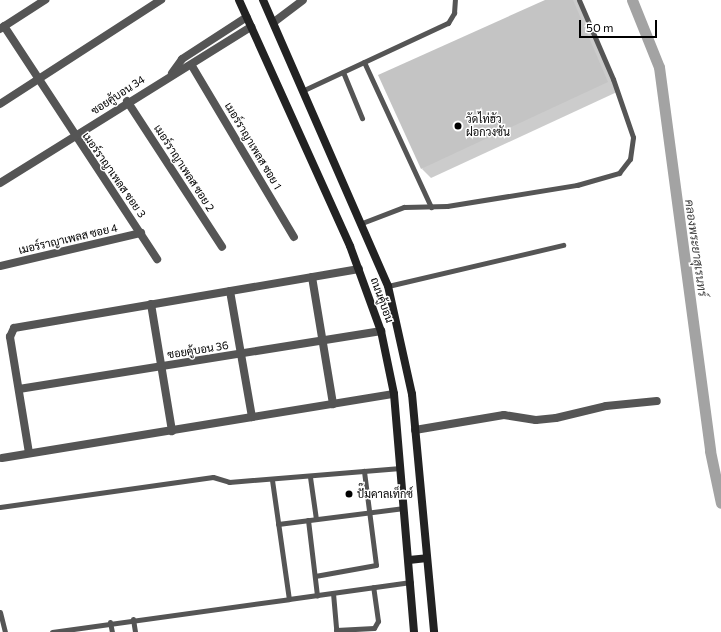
<!DOCTYPE html>
<meta charset="utf-8">
<style>
body{margin:0}
#map{position:relative;width:721px;height:632px;overflow:hidden;background:#fff;font-family:Commissioner,Sarabun,sans-serif}
div>[style]{position:absolute}
.shadow>*{inset:0;background:#0003}
.canal>*{height:11px;margin:-5.5px;padding:0 5.5px;transform-origin:5.5px;border-radius:5.5px;background:#a3a3a3}
.building>*{inset:0;background:#c4c4c4}
.service>*{height:5px;margin:-2.5px;padding:0 2.5px;transform-origin:2.5px;border-radius:2.5px;background:#555}
.minor>*{height:8px;margin:-4px;padding:0 4px;transform-origin:4px;border-radius:4px;background:#555}
.secondary>*{height:8px;margin:-4px;padding:0 4px;transform-origin:4px;border-radius:4px;background:#222}
.dots>*{width:11px;height:11px;translate:-50% -50%;box-sizing:border-box;border:2px solid #fff;border-radius:50%}
span{translate:-50% -50%;white-space:nowrap;text-align:center;line-height:1.15;-webkit-text-stroke:3px #fff;paint-order:stroke}
.street-label{font-size:11px;color:#000}
.poi-label{font-size:11px;color:#000}
.left{translate:0 -50%;text-align:left}
.water-label{font-size:12px;color:#444;font-style:italic}
.scale{position:absolute;left:579px;top:20px;width:78px;height:18px;box-sizing:border-box;border:2px solid #000;border-top:0;padding-left:5px;font-size:12px;line-height:14px;white-space:nowrap;color:#000;-webkit-text-stroke:3px #fff;paint-order:stroke}
</style>
<div id="map">
<div class="shadow">
<div style="clip-path:polygon(547px 0,578px 0,617px 92px,431px 178px,422px 169px)"></div>
</div>
<div class="canal">
<div style="left:632px;top:0;width:72px;rotate:68.1deg"></div>
<div style="left:659px;top:67px;width:387px;rotate:82.4deg"></div>
<div style="left:710px;top:451px;width:53px;rotate:78.1deg"></div>
</div>
<div class="building">
<div style="clip-path:polygon(545px 0,573px 0,608px 82px,421px 169px,378px 75px)"></div>
</div>
<div class="service">
<div style="left:364px;top:62px;width:160px;rotate:65.2deg"></div>
<div style="left:343px;top:72px;width:50px;rotate:67.6deg"></div>
<div style="left:304px;top:90px;width:159px;rotate:-25deg"></div>
<div style="left:448px;top:23px;width:12px;rotate:-59deg"></div>
<div style="left:454px;top:13px;width:13px;rotate:-86deg"></div>
<div style="left:362px;top:223px;width:45px;rotate:-20.9deg"></div>
<div style="left:404px;top:207px;width:43px;rotate:-1.3deg"></div>
<div style="left:447px;top:206px;width:132px;rotate:-9.2deg"></div>
<div style="left:577px;top:185px;width:44px;rotate:-15.9deg"></div>
<div style="left:619px;top:173px;width:18px;rotate:-52deg"></div>
<div style="left:630px;top:159px;width:22px;rotate:-82deg"></div>
<div style="left:633px;top:137px;width:61px;rotate:-109deg"></div>
<div style="left:613px;top:79px;width:86px;rotate:-113.3deg"></div>
<div style="left:388px;top:286px;width:180px;rotate:-13.2deg"></div>
<div style="left:310px;top:477px;width:42px;rotate:81.9deg"></div>
<div style="left:272px;top:480px;width:120px;rotate:81.9deg"></div>
<div style="left:289px;top:599px;width:123px;rotate:-7.9deg"></div>
<div style="left:0;top:507px;width:215px;rotate:-8deg"></div>
<div style="left:213px;top:477px;width:17px;rotate:17deg"></div>
<div style="left:229px;top:482px;width:172px;rotate:-4.7deg"></div>
<div style="left:308px;top:520px;width:76px;rotate:83.2deg"></div>
<div style="left:278px;top:524px;width:127px;rotate:-7.2deg"></div>
<div style="left:315px;top:576px;width:62px;rotate:-10.2deg"></div>
<div style="left:376px;top:565px;width:95px;rotate:-97.3deg"></div>
<div style="left:333px;top:593px;width:37px;rotate:85deg"></div>
<div style="left:336px;top:630px;width:38px;rotate:-3deg"></div>
<div style="left:374px;top:628px;width:8px;rotate:-60deg"></div>
<div style="left:378px;top:621px;width:34px;rotate:-98deg"></div>
<div style="left:0;top:612px;width:21px;rotate:76deg"></div>
<div style="left:133px;top:619px;width:13px;rotate:81deg"></div>
<div style="left:110px;top:622px;width:10px;rotate:79deg"></div>
<div style="left:52px;top:632px;width:239px;rotate:-7.9deg"></div>
</div>
<div class="minor">
<div style="left:274px;top:22px;width:36px;rotate:-37deg"></div>
<div style="left:4px;top:26px;width:279px;rotate:56.7deg"></div>
<div style="left:0;top:29px;width:54px;rotate:-32.8deg"></div>
<div style="left:192px;top:66px;width:199px;rotate:59.2deg"></div>
<div style="left:172px;top:73px;width:17px;rotate:-54deg"></div>
<div style="left:182px;top:59px;width:77px;rotate:-32.9deg"></div>
<div style="left:127px;top:101px;width:174px;rotate:56.9deg"></div>
<div style="left:0;top:104px;width:192px;rotate:-32.9deg"></div>
<div style="left:0;top:183px;width:296px;rotate:-31.9deg"></div>
<div style="left:0;top:266px;width:145px;rotate:-13.2deg"></div>
<div style="left:312px;top:277px;width:129px;rotate:80.6deg"></div>
<div style="left:230px;top:291px;width:128px;rotate:80.1deg"></div>
<div style="left:151px;top:304px;width:129px;rotate:80.6deg"></div>
<div style="left:19px;top:389px;width:367px;rotate:-9.1deg"></div>
<div style="left:415px;top:430px;width:90px;rotate:-9.6deg"></div>
<div style="left:504px;top:415px;width:32px;rotate:9deg"></div>
<div style="left:536px;top:420px;width:20px;rotate:-6deg"></div>
<div style="left:556px;top:418px;width:51px;rotate:-13.5deg"></div>
<div style="left:606px;top:406px;width:51px;rotate:-5.6deg"></div>
<div style="left:29px;top:453px;width:118px;rotate:-99.3deg"></div>
<div style="left:10px;top:337px;width:10px;rotate:-66deg"></div>
<div style="left:14px;top:328px;width:350px;rotate:-9.7deg"></div>
<div style="left:2px;top:458px;width:397px;rotate:-9.3deg"></div>
</div>
<div class="secondary">
<div style="left:239px;top:0;width:270px;rotate:65.7deg"></div>
<div style="left:350px;top:246px;width:90px;rotate:70deg"></div>
<div style="left:381px;top:331px;width:64px;rotate:78.3deg"></div>
<div style="left:394px;top:394px;width:239px;rotate:85.2deg"></div>
<div style="left:263px;top:0;width:312px;rotate:66.4deg"></div>
<div style="left:388px;top:286px;width:111px;rotate:77.5deg"></div>
<div style="left:412px;top:394px;width:239px;rotate:84.7deg"></div>
<div style="left:409px;top:560px;width:18px;rotate:-6deg"></div>
</div>
<div class="dots">
<div style="left:458px;top:126px;background:#000"></div>
<div style="left:349px;top:494px;background:#000"></div>
</div>
<div class="street-label">
<span style="left:118px;top:95px;rotate:-33deg">ซอยคู้บอน 34</span>
<span style="left:253px;top:146px;rotate:59deg">เมอร์ราญาเพลส ซอย 1</span>
<span style="left:184px;top:168px;rotate:57deg">เมอร์ราญาเพลส ซอย 2</span>
<span style="left:114px;top:175px;rotate:55deg">เมอร์ราญาเพลส ซอย 3</span>
<span style="left:68px;top:239px;rotate:-13deg">เมอร์ราญาเพลส ซอย 4</span>
<span style="left:382px;top:300px;rotate:70deg">ถนนคู้บอน</span>
<span style="left:198px;top:350px;rotate:-9deg">ซอยคู้บอน 36</span>
</div>
<div class="poi-label">
<span class="left" style="left:466px;top:126px">วัดไท่ฮัว<br>ฝอกวงซัน</span>
<span class="left" style="left:357px;top:494px">ปั๊มคาลเท็กซ์</span>
</div>
<div class="water-label">
<span style="left:696px;top:248px;rotate:82deg">คลองพระยาสุเรนทร์</span>
</div>
<div class="scale">50 m</div>
</div>
